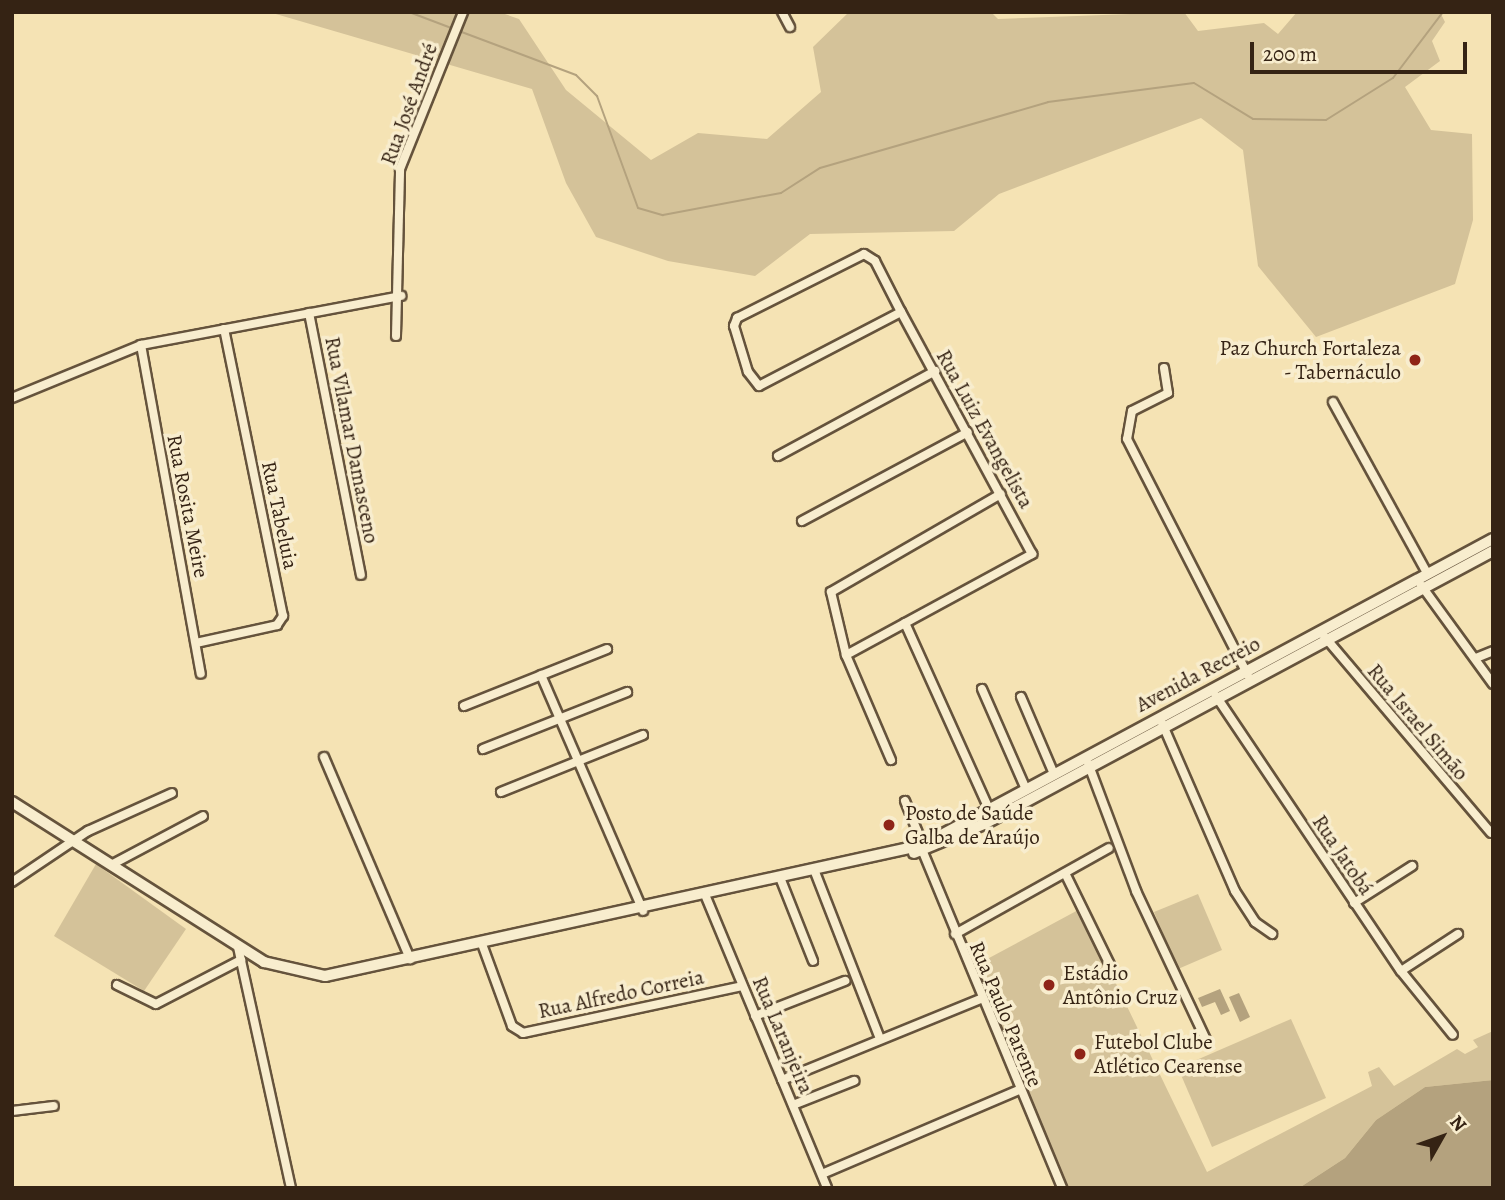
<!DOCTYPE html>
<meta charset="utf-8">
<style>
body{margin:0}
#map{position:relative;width:1505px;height:1200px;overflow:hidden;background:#f5e3b4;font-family:Alegreya,serif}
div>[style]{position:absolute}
.green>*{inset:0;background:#d4c299}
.water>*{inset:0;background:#b4a27e}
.stream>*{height:2px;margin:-1px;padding:0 1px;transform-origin:1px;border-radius:1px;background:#b4a27e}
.roads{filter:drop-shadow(2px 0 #65533c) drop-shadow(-2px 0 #65533c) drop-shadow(0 2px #65533c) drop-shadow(0 -2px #65533c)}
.minor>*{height:8px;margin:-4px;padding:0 4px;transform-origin:4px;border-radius:4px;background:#f8edce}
.secondary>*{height:10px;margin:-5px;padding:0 5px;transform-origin:5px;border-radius:5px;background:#f8edce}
.dots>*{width:19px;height:19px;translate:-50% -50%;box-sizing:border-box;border:4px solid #f8edce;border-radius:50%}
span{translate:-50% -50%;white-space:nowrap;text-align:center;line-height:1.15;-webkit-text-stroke:7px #f8edce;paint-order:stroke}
.street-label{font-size:21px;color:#352314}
.poi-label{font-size:21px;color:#352314}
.right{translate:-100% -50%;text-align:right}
.left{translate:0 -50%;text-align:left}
.frame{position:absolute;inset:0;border:14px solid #352314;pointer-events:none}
.north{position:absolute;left:1407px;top:1102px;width:70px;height:70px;-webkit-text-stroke:5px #f8edce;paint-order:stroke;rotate:50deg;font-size:19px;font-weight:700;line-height:28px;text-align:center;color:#352314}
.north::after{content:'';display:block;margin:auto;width:24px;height:32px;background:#352314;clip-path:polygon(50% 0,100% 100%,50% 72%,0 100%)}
.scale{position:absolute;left:1250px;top:42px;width:217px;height:32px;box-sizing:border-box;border:4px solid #352314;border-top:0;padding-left:9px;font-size:21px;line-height:24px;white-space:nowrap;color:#352314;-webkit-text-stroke:5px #f8edce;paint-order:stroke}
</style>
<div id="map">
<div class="green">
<div style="clip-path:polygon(269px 12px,499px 12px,519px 19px,566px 90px,651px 160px,698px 133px,767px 139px,821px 92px,813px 47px,849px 12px,991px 12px,998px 19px,1184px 12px,1198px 31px,1264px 23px,1278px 34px,1297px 12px,1440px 12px,1445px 22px,1432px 41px,1440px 61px,1405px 87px,1431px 130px,1472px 134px,1473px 220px,1455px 284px,1316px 337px,1258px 266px,1243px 150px,1201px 118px,999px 194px,954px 231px,810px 234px,755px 276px,668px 261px,596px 237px,566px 183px,532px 89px)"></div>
<div style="clip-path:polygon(96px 864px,186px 929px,144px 991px,54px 936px)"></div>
<div style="clip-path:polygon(1198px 894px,1222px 950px,1178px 969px,1154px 912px)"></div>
<div style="clip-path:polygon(1080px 909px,1207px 1172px,1372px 1086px,1368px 1072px,1379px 1067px,1394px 1086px,1457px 1049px,1465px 1054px,1478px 1047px,1473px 1040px,1493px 1031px,1493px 1080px,1425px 1087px,1376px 1120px,1345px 1158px,1299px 1188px,1068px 1188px,976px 965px)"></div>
<div style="clip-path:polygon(1291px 1019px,1326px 1098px,1212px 1147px,1178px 1068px)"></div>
</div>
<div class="water">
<div style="clip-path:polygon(1220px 989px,1230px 1011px,1221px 1015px,1215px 1002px,1202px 1007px,1198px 998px)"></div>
<div style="clip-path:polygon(1239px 993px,1250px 1017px,1240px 1022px,1229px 997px)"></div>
<div style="clip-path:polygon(1493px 1080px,1493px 1188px,1299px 1188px,1345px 1158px,1376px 1120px,1425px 1087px)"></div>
</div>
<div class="stream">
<div style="left:409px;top:12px;width:48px;rotate:20.7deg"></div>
<div style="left:459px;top:31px;width:125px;rotate:20.6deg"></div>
<div style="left:576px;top:75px;width:30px;rotate:45deg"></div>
<div style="left:597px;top:96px;width:119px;rotate:69.9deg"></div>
<div style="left:638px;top:208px;width:26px;rotate:16deg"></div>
<div style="left:663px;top:215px;width:120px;rotate:-10.6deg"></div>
<div style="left:781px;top:193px;width:46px;rotate:-32.7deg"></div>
<div style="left:820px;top:168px;width:237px;rotate:-16.1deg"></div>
<div style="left:1048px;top:102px;width:147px;rotate:-7.4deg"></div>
<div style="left:1194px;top:83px;width:69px;rotate:31.4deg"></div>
<div style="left:1253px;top:119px;width:73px;rotate:0.8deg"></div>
<div style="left:1326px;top:120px;width:79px;rotate:-32.1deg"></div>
<div style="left:1393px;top:78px;width:83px;rotate:-52.9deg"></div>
</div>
<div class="roads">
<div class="minor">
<div style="left:782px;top:12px;width:17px;rotate:62deg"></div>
<div style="left:309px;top:313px;width:267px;rotate:78.8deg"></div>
<div style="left:396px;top:336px;width:167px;rotate:-88.6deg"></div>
<div style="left:400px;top:169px;width:169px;rotate:-68.1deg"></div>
<div style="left:141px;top:345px;width:334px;rotate:79.7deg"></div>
<div style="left:1164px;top:368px;width:25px;rotate:81deg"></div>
<div style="left:1168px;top:393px;width:40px;rotate:153.4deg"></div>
<div style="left:1132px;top:411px;width:28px;rotate:100deg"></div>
<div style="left:1127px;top:439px;width:265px;rotate:62.9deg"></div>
<div style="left:12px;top:398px;width:139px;rotate:-22.3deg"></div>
<div style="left:141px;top:345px;width:265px;rotate:-10.7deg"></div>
<div style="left:1333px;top:402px;width:195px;rotate:61.2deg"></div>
<div style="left:778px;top:456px;width:179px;rotate:-28.4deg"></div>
<div style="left:802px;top:521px;width:188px;rotate:-28.2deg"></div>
<div style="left:1421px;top:585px;width:122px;rotate:54deg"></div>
<div style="left:905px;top:623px;width:204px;rotate:65.7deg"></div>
<div style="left:1324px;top:636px;width:258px;rotate:49.7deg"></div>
<div style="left:196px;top:643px;width:83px;rotate:-12.5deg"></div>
<div style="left:277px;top:625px;width:11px;rotate:-56deg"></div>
<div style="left:283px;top:616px;width:293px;rotate:-101.6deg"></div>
<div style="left:846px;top:655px;width:212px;rotate:-28.5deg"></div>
<div style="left:1032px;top:554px;width:275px;rotate:-118.4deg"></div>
<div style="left:901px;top:312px;width:160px;rotate:152.5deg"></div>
<div style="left:759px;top:386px;width:18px;rotate:-128deg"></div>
<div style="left:748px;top:372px;width:48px;rotate:-106.9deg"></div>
<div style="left:734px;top:326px;width:9px;rotate:-69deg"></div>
<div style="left:737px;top:318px;width:142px;rotate:-26.7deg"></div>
<div style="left:864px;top:254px;width:13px;rotate:32deg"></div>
<div style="left:875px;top:261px;width:57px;rotate:63deg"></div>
<div style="left:1476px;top:658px;width:18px;rotate:-22deg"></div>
<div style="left:541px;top:675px;width:257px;rotate:66.6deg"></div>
<div style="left:982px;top:689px;width:109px;rotate:66.3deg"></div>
<div style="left:1216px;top:696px;width:331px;rotate:56.1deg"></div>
<div style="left:1401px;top:971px;width:82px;rotate:50.9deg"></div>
<div style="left:1021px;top:697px;width:84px;rotate:66.8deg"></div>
<div style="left:464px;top:706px;width:154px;rotate:-21.7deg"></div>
<div style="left:1162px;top:723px;width:183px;rotate:66.5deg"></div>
<div style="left:1235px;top:891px;width:37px;rotate:57deg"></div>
<div style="left:1255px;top:922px;width:21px;rotate:35deg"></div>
<div style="left:483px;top:749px;width:155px;rotate:-21.6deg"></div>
<div style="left:324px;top:757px;width:220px;rotate:66.9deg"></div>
<div style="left:891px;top:760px;width:114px;rotate:-113.2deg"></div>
<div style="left:846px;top:655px;width:65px;rotate:-103.4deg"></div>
<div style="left:831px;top:592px;width:196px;rotate:-30deg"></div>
<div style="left:1088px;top:763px;width:137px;rotate:69.4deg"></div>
<div style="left:1136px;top:891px;width:165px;rotate:64.8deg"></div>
<div style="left:501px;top:792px;width:153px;rotate:-21.9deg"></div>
<div style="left:905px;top:801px;width:48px;rotate:67.8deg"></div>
<div style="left:923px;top:852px;width:364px;rotate:67.5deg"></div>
<div style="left:111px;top:865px;width:104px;rotate:-28deg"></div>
<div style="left:815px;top:872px;width:179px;rotate:68.7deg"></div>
<div style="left:1065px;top:873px;width:114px;rotate:63.9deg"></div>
<div style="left:781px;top:880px;width:87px;rotate:68.4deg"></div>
<div style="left:12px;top:882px;width:92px;rotate:-33.9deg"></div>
<div style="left:88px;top:831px;width:92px;rotate:-24.3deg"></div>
<div style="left:706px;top:897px;width:315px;rotate:67.4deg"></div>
<div style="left:1354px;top:903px;width:69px;rotate:-32.5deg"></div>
<div style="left:955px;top:934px;width:176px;rotate:-29.2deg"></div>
<div style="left:482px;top:944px;width:87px;rotate:69.9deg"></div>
<div style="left:512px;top:1026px;width:13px;rotate:32deg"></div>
<div style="left:523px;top:1033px;width:224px;rotate:-12.1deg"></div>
<div style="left:238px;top:947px;width:247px;rotate:77.6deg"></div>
<div style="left:1401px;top:971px;width:68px;rotate:-33deg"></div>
<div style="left:117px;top:985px;width:43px;rotate:26deg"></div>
<div style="left:156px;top:1004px;width:96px;rotate:-27.4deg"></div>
<div style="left:755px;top:1016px;width:97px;rotate:-21.3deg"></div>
<div style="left:782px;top:1080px;width:217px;rotate:-22.2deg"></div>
<div style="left:793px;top:1105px;width:66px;rotate:-21.5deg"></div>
<div style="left:12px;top:1111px;width:42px;rotate:-6.8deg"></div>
<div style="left:822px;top:1174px;width:214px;rotate:-23.1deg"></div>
</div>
<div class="secondary">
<div style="left:12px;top:802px;width:299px;rotate:32.4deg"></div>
<div style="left:264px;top:962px;width:63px;rotate:12.9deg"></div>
<div style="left:325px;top:976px;width:612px;rotate:-12.36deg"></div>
<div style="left:923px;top:845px;width:647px;rotate:-28.23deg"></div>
<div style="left:914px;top:853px;width:76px;rotate:-22.5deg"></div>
<div style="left:984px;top:824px;width:578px;rotate:-28.21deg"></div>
</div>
</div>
<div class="dots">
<div style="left:1415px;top:360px;background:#8f2418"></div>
<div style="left:889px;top:825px;background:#8f2418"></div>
<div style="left:1049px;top:985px;background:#8f2418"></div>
<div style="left:1080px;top:1054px;background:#8f2418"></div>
</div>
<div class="street-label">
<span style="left:409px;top:104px;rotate:-70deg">Rua José André</span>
<span style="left:985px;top:429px;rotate:61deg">Rua Luiz Evangelista</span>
<span style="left:352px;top:440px;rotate:79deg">Rua Vilamar Damasceno</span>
<span style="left:188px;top:506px;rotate:79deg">Rua Rosita Meire</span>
<span style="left:280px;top:515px;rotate:78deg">Rua Tabeluia</span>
<span style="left:1198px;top:674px;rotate:-28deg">Avenida Recreio</span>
<span style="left:1418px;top:722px;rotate:50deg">Rua Israel Simão</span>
<span style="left:1343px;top:855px;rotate:56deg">Rua Jatobá</span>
<span style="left:621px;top:994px;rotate:-12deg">Rua Alfredo Correia</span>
<span style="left:1006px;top:1014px;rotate:67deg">Rua Paulo Parente</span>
<span style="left:783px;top:1035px;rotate:67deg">Rua Laranjeira</span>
</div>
<div class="poi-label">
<span class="right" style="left:1401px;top:360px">Paz Church Fortaleza<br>- Tabernáculo</span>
<span class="left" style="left:905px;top:825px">Posto de Saúde<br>Galba de Araújo</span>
<span class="left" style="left:1063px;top:985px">Estádio<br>Antônio Cruz</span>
<span class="left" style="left:1094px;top:1054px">Futebol Clube<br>Atlético Cearense</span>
</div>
<div class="frame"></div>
<div class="north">N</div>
<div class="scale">200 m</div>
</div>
